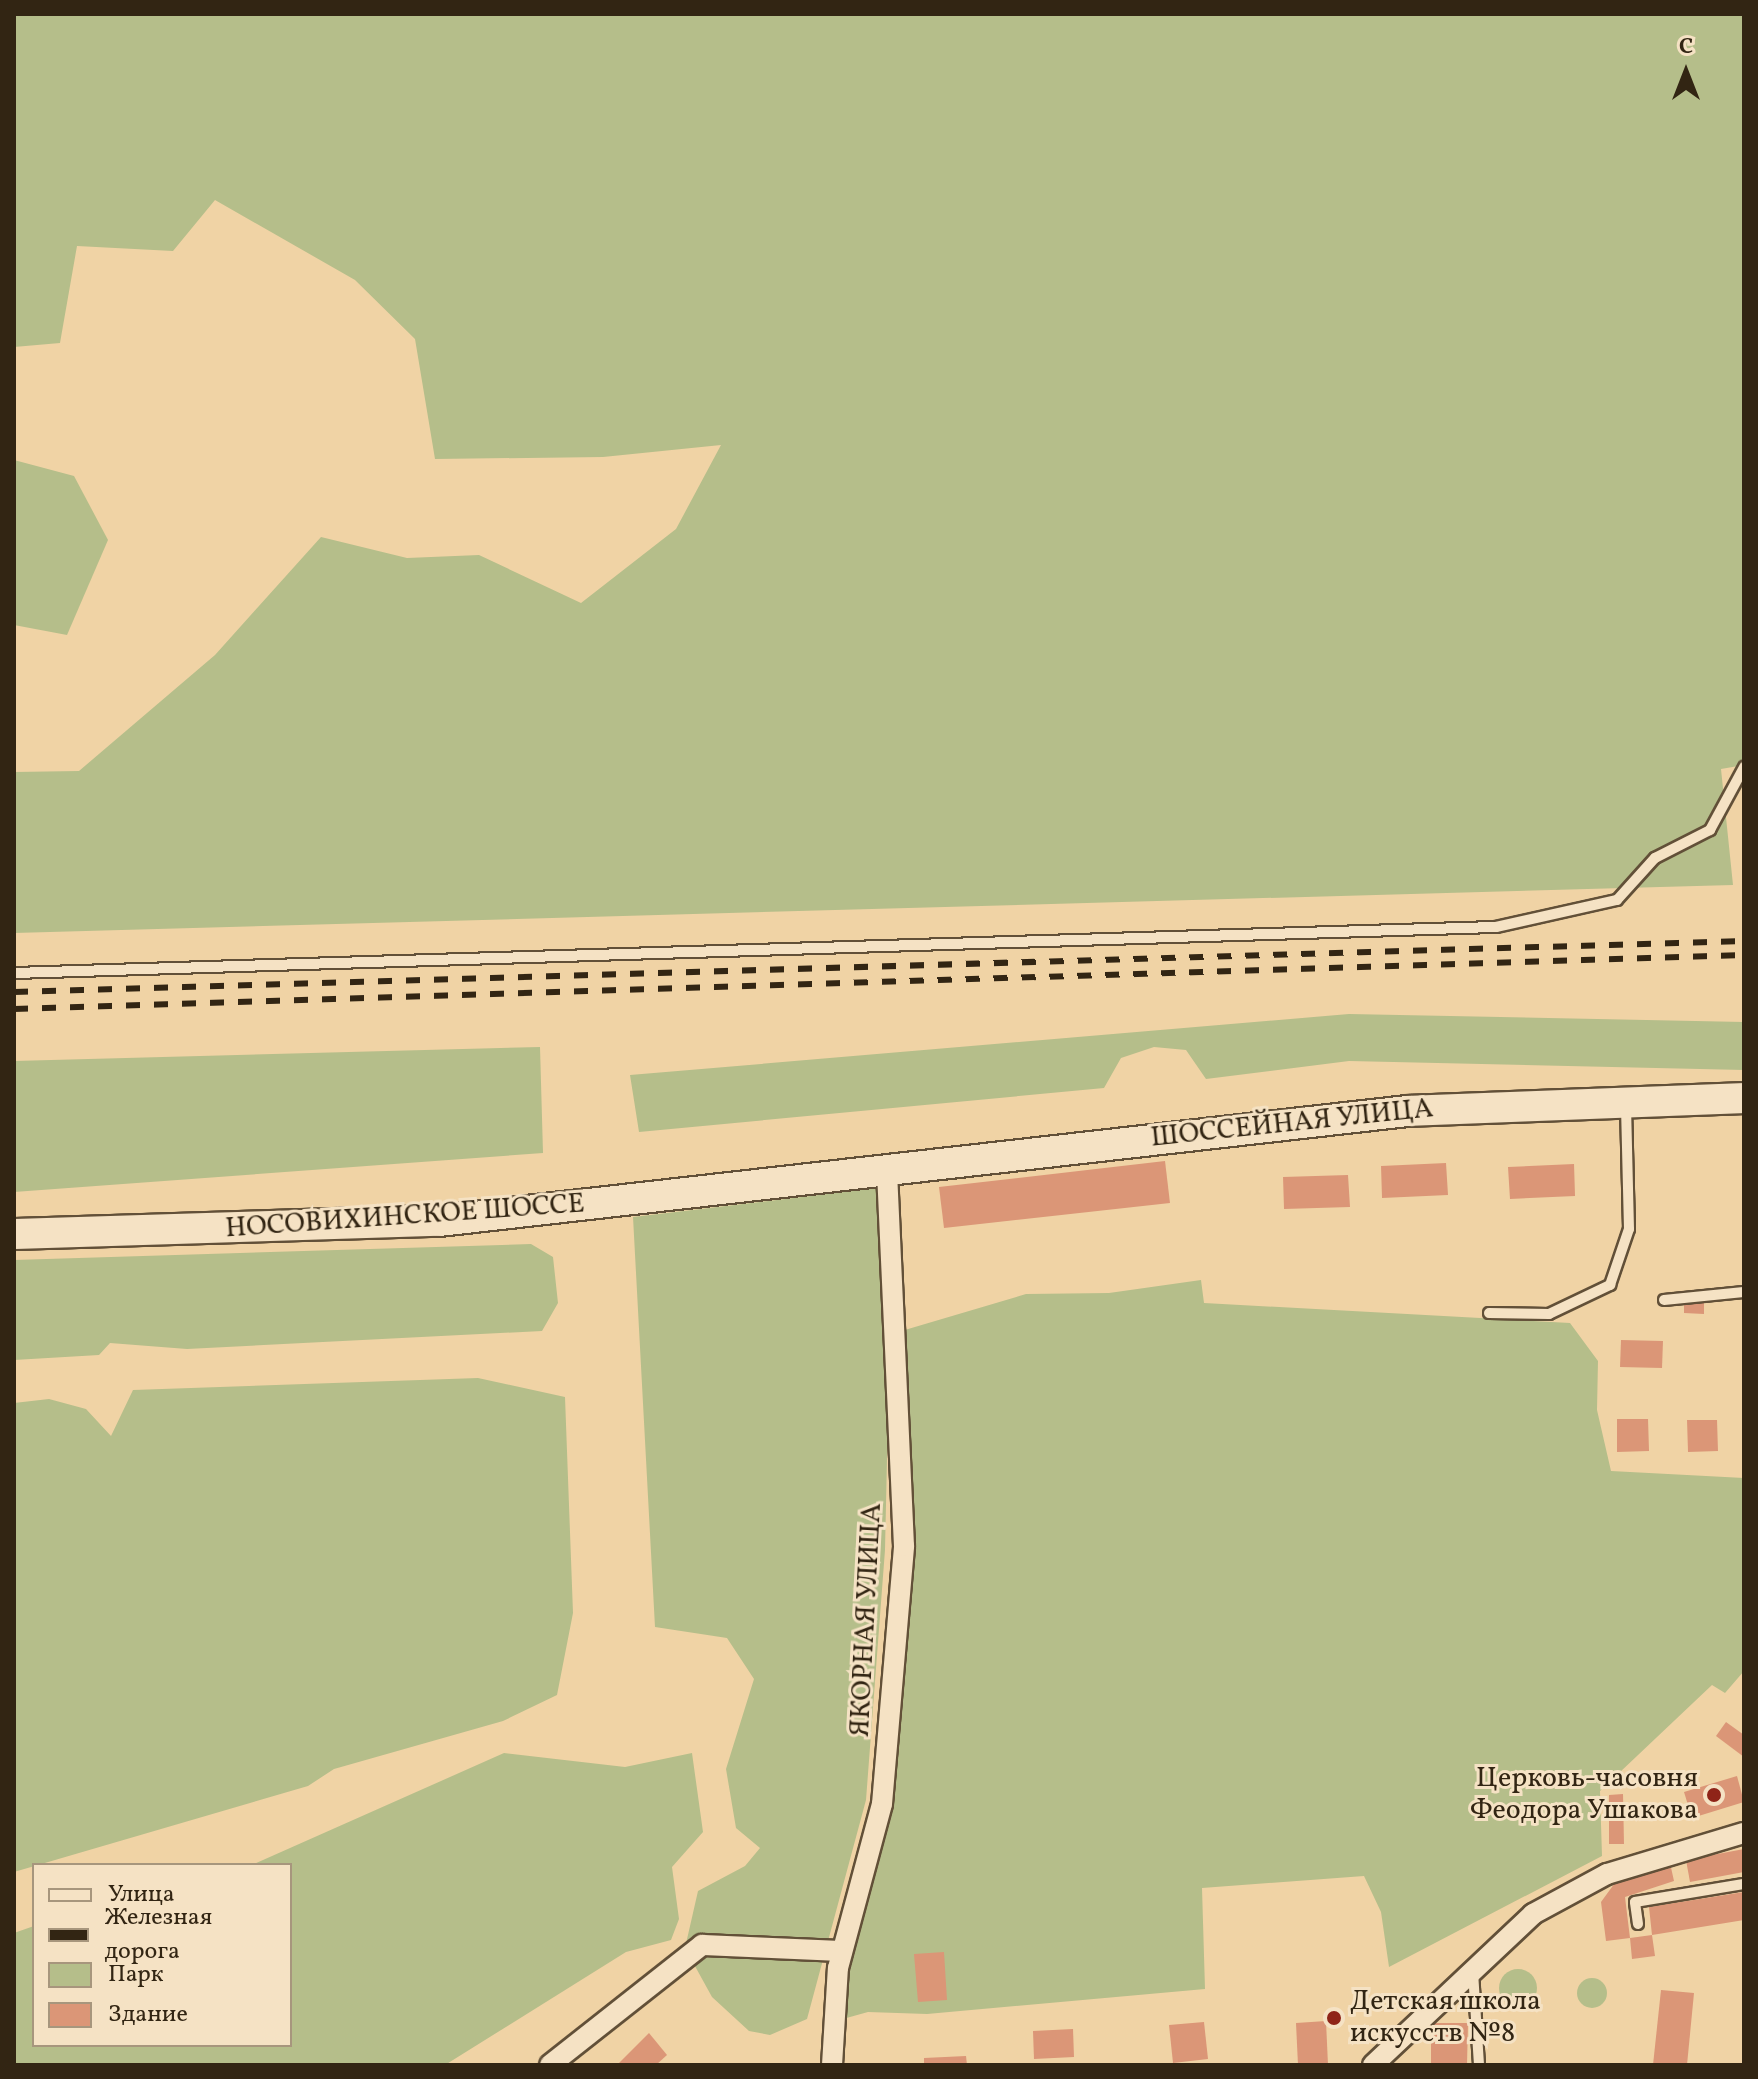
<!DOCTYPE html>
<meta charset="utf-8">
<style>
body{margin:0}
#map{position:relative;width:1758px;height:2079px;overflow:hidden;background:#f0d3a5;font-family:Vollkorn,serif}
div>[style]{position:absolute}
.green>*{inset:0;background:#b5be8a}
.round{border-radius:50%}
.building>*{inset:0;background:#db9677}
.roads{filter:drop-shadow(2px 0 #625038) drop-shadow(-2px 0 #625038) drop-shadow(0 2px #625038) drop-shadow(0 -2px #625038)}
.lane>*{height:10px;margin:-5px;padding:0 5px;transform-origin:5px;border-radius:5px;background:#f5e2c4}
.street>*{height:20px;margin:-10px;padding:0 10px;transform-origin:10px;border-radius:10px;background:#f5e2c4}
.secondary>*{height:30px;margin:-15px;padding:0 15px;transform-origin:15px;border-radius:15px;background:#f5e2c4}
.rail>*{height:6px;margin-top:-3px;transform-origin:0;background:repeating-linear-gradient(90deg,#322513 0 14px,transparent 0 28px)}
.dots>*{width:22px;height:22px;translate:-50% -50%;box-sizing:border-box;border:4px solid #f5e2c4;border-radius:50%}
span{translate:-50% -50%;white-space:nowrap;text-align:center;line-height:1.15;-webkit-text-stroke:6px #f5e2c4;paint-order:stroke}
.street-label{font-size:28px;color:#322513}
.poi-label{font-size:28px;color:#322513}
.right{translate:-100% -50%;text-align:right}
.left{translate:0 -50%;text-align:left}
.frame{position:absolute;inset:0;border:16px solid #322513;pointer-events:none}
.legend{position:absolute;left:32px;top:1863px;width:260px;height:184px;box-sizing:border-box;background:#f5e2c4;border:2px solid #a7967d;margin:0;padding:10px 14px;list-style:none;font-size:24px;color:#322513}
.legend li{display:flex;align-items:center;gap:16px;height:40px}
.legend b{width:40px;border:2px solid #a7967d}
.north{position:absolute;left:1646px;top:32px;width:80px;height:80px;-webkit-text-stroke:6px #f5e2c4;paint-order:stroke;rotate:0deg;font-size:22px;font-weight:700;line-height:32px;text-align:center;color:#322513}
.north::after{content:'';display:block;margin:auto;width:28px;height:36px;background:#322513;clip-path:polygon(50% 0,100% 100%,50% 72%,0 100%)}
</style>
<div id="map">
<div class="green">
<div style="clip-path:polygon(14px 14px,1744px 14px,1744px 765px,1721px 769px,1733px 885px,14px 933px,14px 772px,79px 771px,215px 655px,321px 537px,407px 558px,479px 555px,581px 603px,676px 529px,721px 445px,603px 457px,435px 459px,415px 339px,355px 280px,215px 200px,173px 251px,77px 246px,60px 343px,14px 347px)"></div>
<div style="clip-path:polygon(14px 460px,74px 476px,108px 540px,67px 635px,14px 625px)"></div>
<div style="clip-path:polygon(1349px 1014px,1744px 1022px,1744px 1070px,1349px 1061px,1206px 1079px,1186px 1050px,1154px 1047px,1121px 1058px,1104px 1088px,639px 1132px,630px 1075px)"></div>
<div style="clip-path:polygon(540px 1047px,543px 1153px,14px 1192px,14px 1061px)"></div>
<div style="clip-path:polygon(877px 1188px,890px 1325px,885px 1550px,866px 1800px,807px 2019px,770px 2035px,749px 2031px,712px 1997px,685px 1948px,698px 1891px,745px 1866px,760px 1848px,736px 1828px,726px 1769px,754px 1679px,727px 1638px,655px 1627px,633px 1217px)"></div>
<div style="clip-path:polygon(531px 1244px,553px 1257px,558px 1303px,542px 1331px,187px 1349px,110px 1343px,99px 1355px,14px 1360px,14px 1260px)"></div>
<div style="clip-path:polygon(1201px 1280px,1204px 1303px,1570px 1323px,1598px 1361px,1597px 1410px,1611px 1471px,1744px 1478px,1744px 1671px,1725px 1693px,1712px 1685px,1600px 1791px,1602px 1856px,1389px 1967px,1381px 1912px,1364px 1876px,1202px 1888px,1205px 1989px,927px 2014px,868px 2012px,832px 2022px,861px 1887px,898px 1624px,898px 1332px,1026px 1294px,1109px 1293px)"></div>
<div style="clip-path:polygon(478px 1378px,565px 1397px,573px 1613px,557px 1695px,503px 1721px,334px 1769px,308px 1786px,14px 1872px,14px 1403px,49px 1399px,86px 1409px,111px 1436px,133px 1390px)"></div>
<div style="clip-path:polygon(504px 1753px,625px 1767px,692px 1753px,703px 1832px,672px 1867px,679px 1919px,671px 1940px,626px 1952px,445px 2065px,14px 2065px,14px 1933px,34px 1926px,34px 2045px,290px 2045px,290px 1865px,252px 1865px)"></div>
<div class="round" style="left:1499px;top:1969px;width:38px;height:38px"></div>
<div class="round" style="left:1577px;top:1978px;width:30px;height:30px"></div>
</div>
<div class="building">
<div style="clip-path:polygon(1165px 1161px,1170px 1203px,944px 1228px,939px 1187px)"></div>
<div style="clip-path:polygon(1446px 1163px,1448px 1195px,1382px 1198px,1381px 1166px)"></div>
<div style="clip-path:polygon(1574px 1164px,1575px 1196px,1510px 1199px,1508px 1167px)"></div>
<div style="clip-path:polygon(1348px 1175px,1350px 1207px,1284px 1209px,1283px 1177px)"></div>
<div style="clip-path:polygon(1684px 1303px,1704px 1303px,1704px 1314px,1684px 1313px)"></div>
<div style="clip-path:polygon(1621px 1340px,1663px 1341px,1662px 1368px,1620px 1367px)"></div>
<div style="clip-path:polygon(1617px 1419px,1648px 1419px,1649px 1451px,1617px 1452px)"></div>
<div style="clip-path:polygon(1687px 1420px,1717px 1420px,1718px 1451px,1688px 1452px)"></div>
<div style="clip-path:polygon(1726px 1722px,1744px 1735px,1744px 1757px,1716px 1736px)"></div>
<div style="clip-path:polygon(1737px 1776px,1744px 1802px,1692px 1818px,1684px 1792px)"></div>
<div style="clip-path:polygon(1623px 1794px,1624px 1844px,1609px 1844px,1609px 1795px)"></div>
<div style="clip-path:polygon(1744px 1849px,1744px 1872px,1690px 1882px,1686px 1860px)"></div>
<div style="clip-path:polygon(1670px 1863px,1674px 1881px,1625px 1897px,1630px 1938px,1606px 1941px,1601px 1902px,1620px 1876px)"></div>
<div style="clip-path:polygon(1744px 1892px,1744px 1920px,1652px 1935px,1655px 1956px,1632px 1959px,1630px 1938px,1652px 1935px,1649px 1907px)"></div>
<div style="clip-path:polygon(944px 1952px,947px 2000px,918px 2002px,914px 1954px)"></div>
<div style="clip-path:polygon(1661px 1990px,1694px 1993px,1687px 2065px,1653px 2065px)"></div>
<div style="clip-path:polygon(1326px 2021px,1328px 2065px,1298px 2065px,1296px 2023px)"></div>
<div style="clip-path:polygon(1204px 2022px,1208px 2059px,1173px 2063px,1169px 2025px)"></div>
<div style="clip-path:polygon(1431px 2023px,1468px 2023px,1467px 2065px,1431px 2065px)"></div>
<div style="clip-path:polygon(1073px 2029px,1074px 2057px,1034px 2059px,1033px 2031px)"></div>
<div style="clip-path:polygon(649px 2033px,667px 2055px,656px 2065px,617px 2065px)"></div>
<div style="clip-path:polygon(966px 2056px,967px 2065px,924px 2065px,924px 2058px)"></div>
</div>
<div class="roads">
<div class="lane">
<div style="left:14px;top:973px;width:1483px;rotate:-1.78deg"></div>
<div style="left:1496px;top:927px;width:124px;rotate:-12.6deg"></div>
<div style="left:1617px;top:900px;width:57px;rotate:-47.9deg"></div>
<div style="left:1655px;top:858px;width:62px;rotate:-27deg"></div>
<div style="left:1710px;top:830px;width:72px;rotate:-61.6deg"></div>
<div style="left:1664px;top:1300px;width:80px;rotate:-5.7deg"></div>
<div style="left:1489px;top:1313px;width:60px;rotate:1deg"></div>
<div style="left:1549px;top:1314px;width:68px;rotate:-25.4deg"></div>
<div style="left:1610px;top:1285px;width:59px;rotate:-71.3deg"></div>
<div style="left:1629px;top:1229px;width:124px;rotate:-91.4deg"></div>
<div style="left:1638px;top:1924px;width:22px;rotate:-98deg"></div>
<div style="left:1635px;top:1902px;width:110px;rotate:-9.4deg"></div>
<div style="left:1473px;top:1972px;width:93px;rotate:86.3deg"></div>
</div>
<div class="street">
<div style="left:550px;top:2065px;width:194px;rotate:-38.3deg"></div>
<div style="left:702px;top:1945px;width:140px;rotate:2.5deg"></div>
<div style="left:832px;top:2065px;width:97px;rotate:-86.5deg"></div>
<div style="left:838px;top:1968px;width:170px;rotate:-75deg"></div>
<div style="left:882px;top:1804px;width:259px;rotate:-85.1deg"></div>
<div style="left:904px;top:1546px;width:374px;rotate:-92.6deg"></div>
<div style="left:1373px;top:2065px;width:220px;rotate:-43.3deg"></div>
<div style="left:1533px;top:1914px;width:84px;rotate:-28.4deg"></div>
<div style="left:1607px;top:1874px;width:143px;rotate:-16.7deg"></div>
</div>
<div class="secondary">
<div style="left:14px;top:1234px;width:425px;rotate:-1.8deg"></div>
<div style="left:439px;top:1221px;width:975px;rotate:-6.48deg"></div>
<div style="left:1408px;top:1111px;width:336px;rotate:-2.2deg"></div>
</div>
</div>
<div class="rail">
<div style="left:14px;top:992px;width:1731px;rotate:-1.69deg"></div>
<div style="left:14px;top:1009px;width:1731px;rotate:-1.79deg"></div>
</div>
<div class="dots">
<div style="left:1714px;top:1795px;background:#8f2418"></div>
<div style="left:1334px;top:2018px;background:#8f2418"></div>
</div>
<div class="street-label">
<span style="left:1292px;top:1124px;rotate:-6deg">ШОССЕЙНАЯ УЛИЦА</span>
<span style="left:405px;top:1217px;rotate:-4deg">НОСОВИХИНСКОЕ ШОССЕ</span>
<span style="left:867px;top:1620px;rotate:-87deg">ЯКОРНАЯ УЛИЦА</span>
</div>
<div class="poi-label">
<span class="right" style="left:1698px;top:1795px">Церковь-часовня<br>Феодора Ушакова</span>
<span class="left" style="left:1350px;top:2018px">Детская школа<br>искусств №8</span>
</div>
<div class="frame"></div>
<ul class="legend">
<li><b style="height:10px;background:#f5e2c4"></b>Улица</li>
<li><b style="height:10px;background:#322513"></b>Железная дорога</li>
<li><b style="height:22px;background:#b5be8a"></b>Парк</li>
<li><b style="height:22px;background:#db9677"></b>Здание</li>
</ul>
<div class="north">С</div>
</div>
